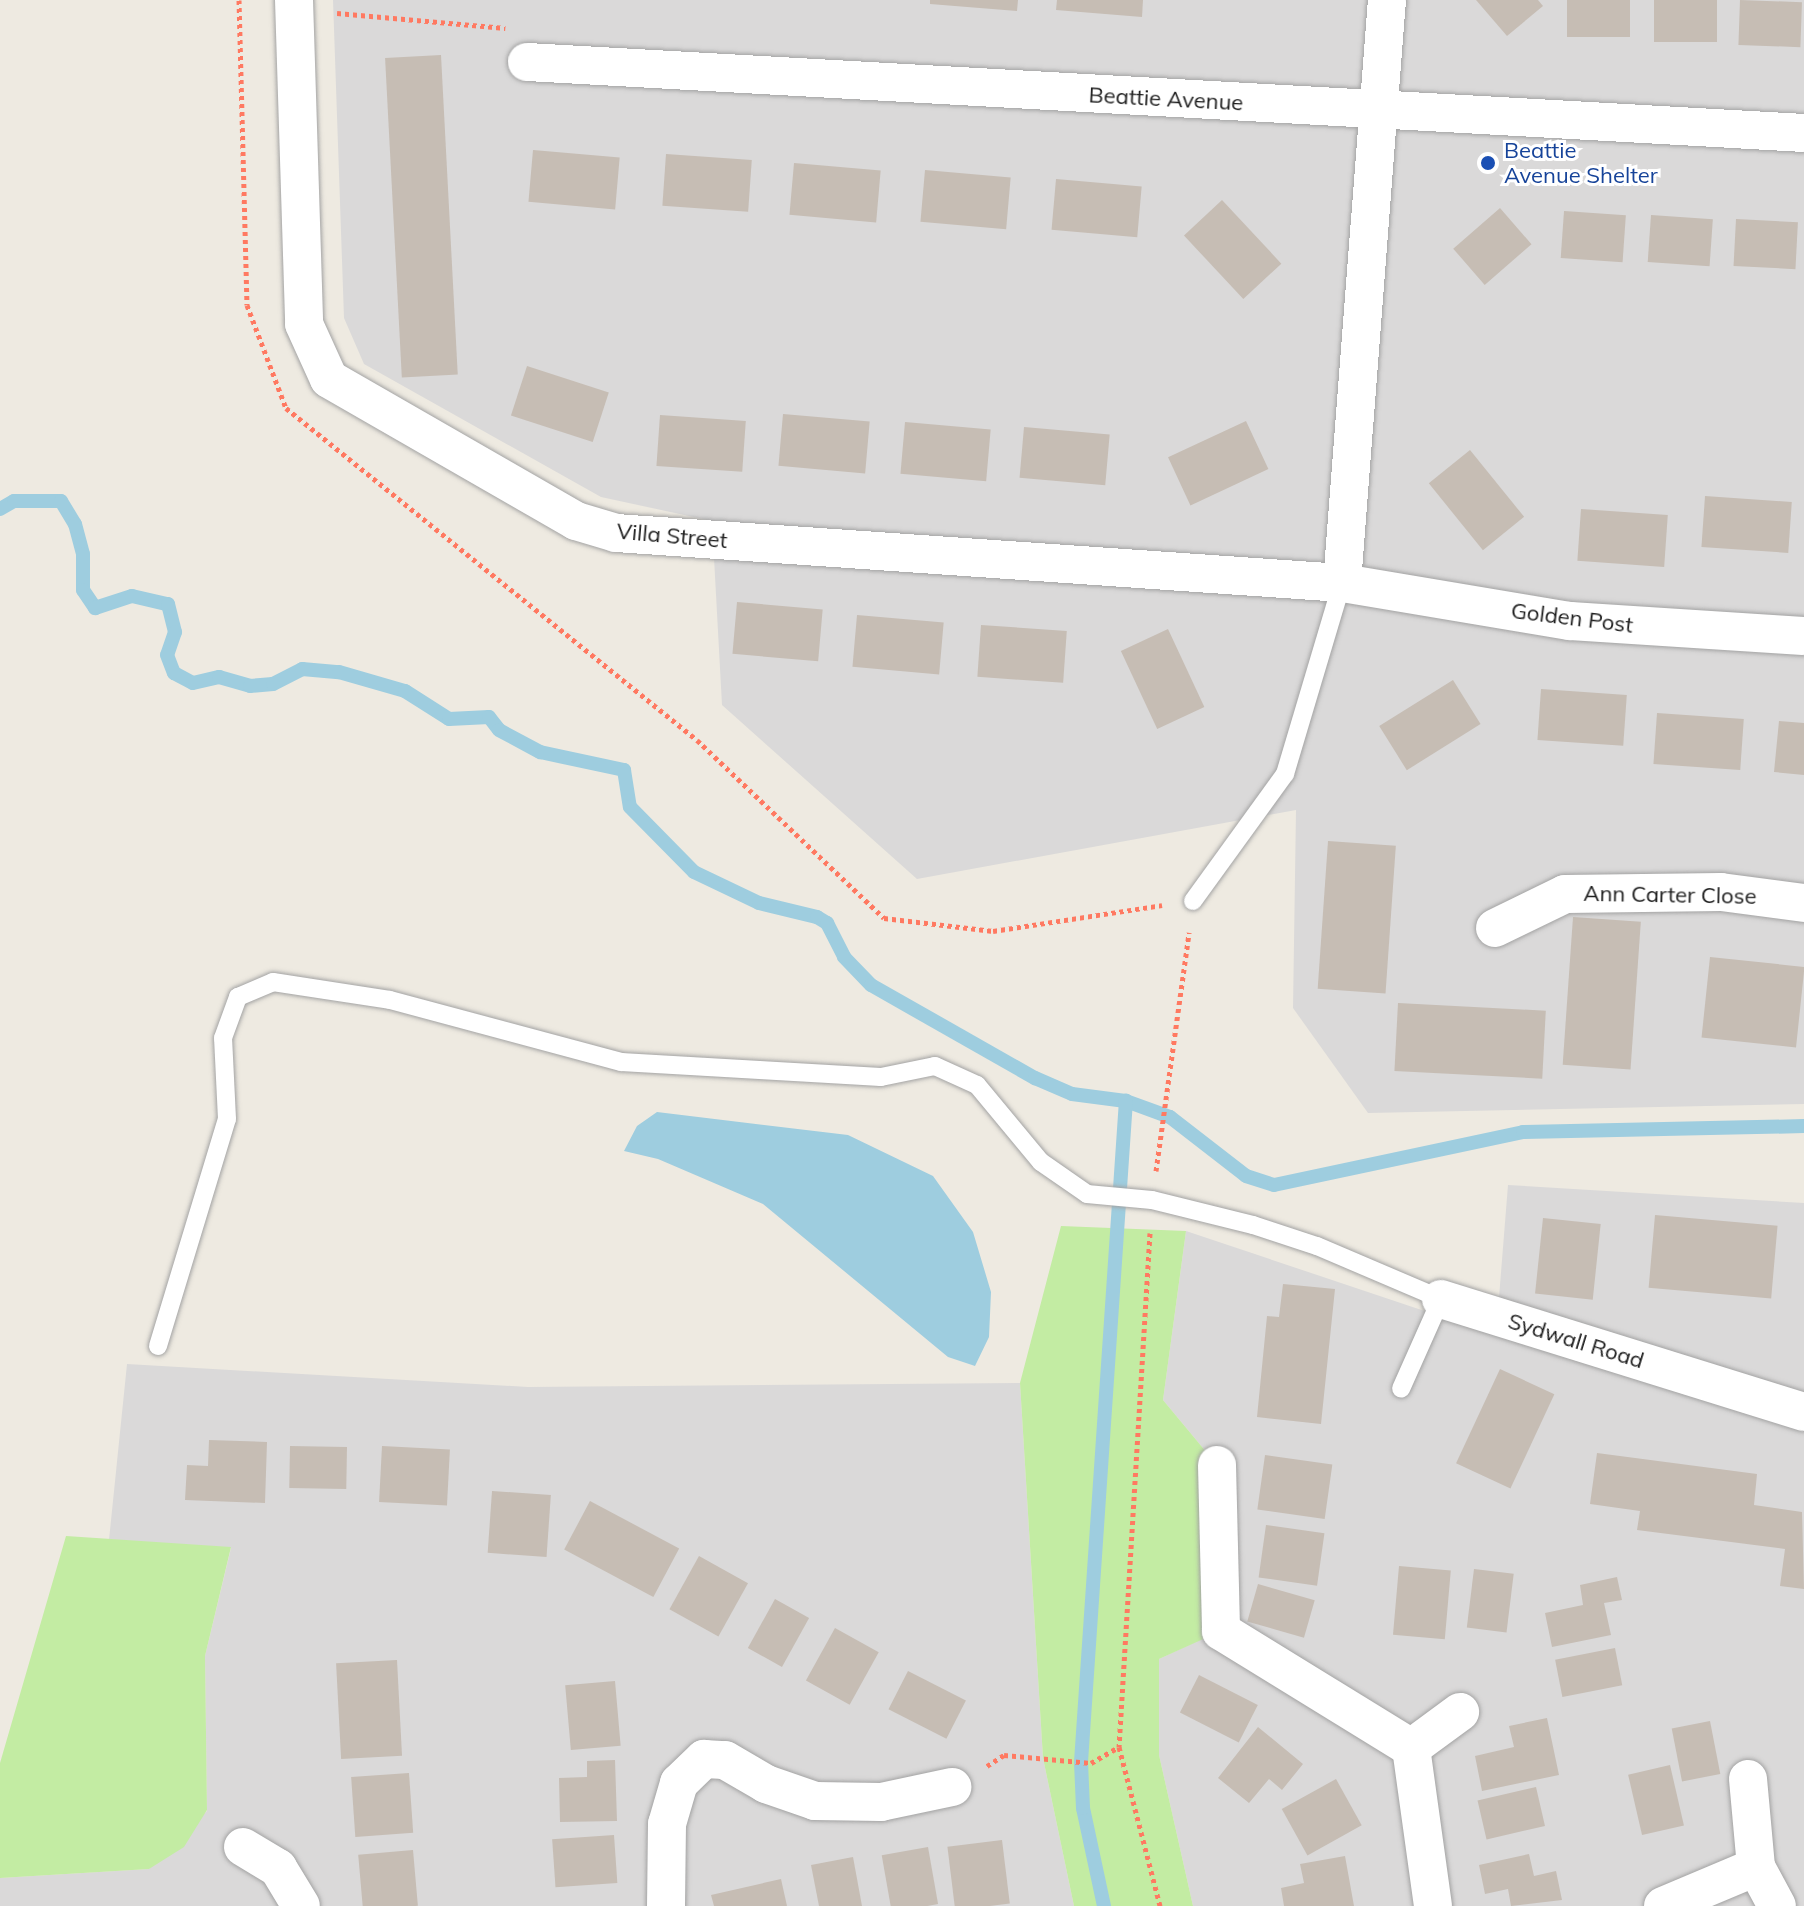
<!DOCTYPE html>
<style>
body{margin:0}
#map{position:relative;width:1804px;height:1906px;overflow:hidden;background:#eeeae1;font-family:Mulish,sans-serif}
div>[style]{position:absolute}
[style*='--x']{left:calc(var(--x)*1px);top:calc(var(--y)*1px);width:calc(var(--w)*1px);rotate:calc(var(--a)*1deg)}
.residential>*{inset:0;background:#dad9d9}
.grass>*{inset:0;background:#c3eca3}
.water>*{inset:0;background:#9ecddf}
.stream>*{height:14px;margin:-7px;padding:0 7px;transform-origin:7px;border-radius:7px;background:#9ecddf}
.building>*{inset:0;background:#c6bdb4;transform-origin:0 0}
.path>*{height:5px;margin-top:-2.5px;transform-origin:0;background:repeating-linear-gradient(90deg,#ff7961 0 4px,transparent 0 8px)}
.roads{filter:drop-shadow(0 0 2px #a3a3a3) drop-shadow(0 0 2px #a3a3a3)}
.service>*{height:18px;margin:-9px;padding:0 9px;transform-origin:9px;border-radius:9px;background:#fff}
.minor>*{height:38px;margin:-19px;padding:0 19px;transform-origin:19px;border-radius:19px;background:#fff}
.dots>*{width:22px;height:22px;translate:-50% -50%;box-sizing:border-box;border:4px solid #fff;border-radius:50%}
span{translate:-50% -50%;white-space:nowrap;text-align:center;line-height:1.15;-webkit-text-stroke:6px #fff;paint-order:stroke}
.street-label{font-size:22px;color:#1c1c1c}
.transit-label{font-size:22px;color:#164399}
.left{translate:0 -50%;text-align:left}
</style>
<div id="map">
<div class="residential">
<div style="clip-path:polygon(333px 0,1804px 0,1804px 1104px,1368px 1113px,1293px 1008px,1296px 810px,917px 879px,722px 705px,712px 521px,601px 497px,364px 364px,344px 318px)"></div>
<div style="clip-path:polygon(1508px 1185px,1804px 1203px,1804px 1906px,1193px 1906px,1159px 1755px,1159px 1659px,1221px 1630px,1217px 1465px,1163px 1400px,1186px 1231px,1496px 1335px)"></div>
<div style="clip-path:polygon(127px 1364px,528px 1387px,1020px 1383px,1043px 1758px,1074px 1906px,0 1906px,0 1878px,149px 1869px,207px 1811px,205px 1656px,231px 1548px,109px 1540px)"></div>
</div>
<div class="grass">
<div style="clip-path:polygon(1061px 1226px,1186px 1231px,1163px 1400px,1217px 1465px,1221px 1631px,1159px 1659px,1159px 1755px,1193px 1906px,1074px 1906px,1043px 1758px,1020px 1383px)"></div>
<div style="clip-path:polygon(66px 1536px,231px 1547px,205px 1656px,207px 1810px,184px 1847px,149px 1869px,0 1878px,0 1763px)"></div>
</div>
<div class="water">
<div style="clip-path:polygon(657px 1112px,848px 1135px,933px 1176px,973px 1232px,991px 1292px,989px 1337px,975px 1366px,948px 1357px,763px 1204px,658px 1159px,624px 1151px,637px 1126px)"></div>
</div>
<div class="stream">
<div style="--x:0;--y:509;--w:16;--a:-30"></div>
<div style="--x:14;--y:501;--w:47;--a:0"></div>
<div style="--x:61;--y:501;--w:27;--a:59"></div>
<div style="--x:75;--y:524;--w:31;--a:75"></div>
<div style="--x:83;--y:554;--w:36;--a:90"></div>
<div style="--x:83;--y:590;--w:22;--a:56"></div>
<div style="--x:95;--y:608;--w:39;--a:-18"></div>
<div style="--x:132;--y:596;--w:37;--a:13"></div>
<div style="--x:168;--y:604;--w:29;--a:76"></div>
<div style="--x:175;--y:632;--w:24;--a:109"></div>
<div style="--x:167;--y:655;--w:19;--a:69"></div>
<div style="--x:174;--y:673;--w:21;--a:28"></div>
<div style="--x:193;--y:683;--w:27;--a:-13"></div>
<div style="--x:219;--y:677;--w:32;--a:16"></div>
<div style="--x:250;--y:686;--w:23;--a:-5"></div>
<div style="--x:273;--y:684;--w:33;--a:-27"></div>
<div style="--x:302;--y:669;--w:37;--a:5"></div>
<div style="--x:339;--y:672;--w:69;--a:16.1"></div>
<div style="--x:405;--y:691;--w:52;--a:32.5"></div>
<div style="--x:449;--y:719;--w:40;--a:-2.9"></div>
<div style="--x:489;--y:717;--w:16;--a:52"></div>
<div style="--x:499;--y:730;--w:47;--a:28.2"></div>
<div style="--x:540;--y:752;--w:86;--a:12.1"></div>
<div style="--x:624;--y:770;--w:37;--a:81"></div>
<div style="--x:630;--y:807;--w:91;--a:45.4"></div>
<div style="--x:694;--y:872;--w:72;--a:25.5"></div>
<div style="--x:759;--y:903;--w:60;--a:13.6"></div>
<div style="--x:817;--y:917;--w:12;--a:31"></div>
<div style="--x:827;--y:923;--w:38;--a:63"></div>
<div style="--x:844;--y:957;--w:39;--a:46"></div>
<div style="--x:871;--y:985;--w:189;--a:29.6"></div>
<div style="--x:1035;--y:1078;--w:40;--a:23.4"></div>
<div style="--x:1072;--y:1094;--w:54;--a:7.4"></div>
<div style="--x:1126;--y:1101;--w:47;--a:20"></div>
<div style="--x:1170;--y:1117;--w:96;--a:37.8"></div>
<div style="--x:1246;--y:1176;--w:29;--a:18"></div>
<div style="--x:1274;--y:1185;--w:255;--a:-12"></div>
<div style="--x:1523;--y:1132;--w:281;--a:-1.2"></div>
<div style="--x:1104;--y:1906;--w:100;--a:-102.1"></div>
<div style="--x:1083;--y:1808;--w:46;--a:-92.5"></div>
<div style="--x:1081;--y:1762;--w:663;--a:-86.11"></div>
</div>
<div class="building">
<div style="clip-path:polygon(930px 0,1018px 0,1017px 11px,930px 4px)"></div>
<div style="clip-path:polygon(1057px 0,1143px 0,1142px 17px,1056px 10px)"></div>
<div style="clip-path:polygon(1476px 0,1538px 0,1543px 6px,1507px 36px)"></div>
<div style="left:1567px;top:0;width:63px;height:37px"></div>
<div style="left:1654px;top:0;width:63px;height:42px"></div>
<div style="left:1740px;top:0;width:62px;height:45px;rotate:2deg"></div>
<div style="left:441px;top:55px;width:320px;height:56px;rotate:87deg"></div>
<div style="left:533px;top:150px;width:87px;height:52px;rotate:5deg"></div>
<div style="left:666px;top:154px;width:86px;height:52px;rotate:4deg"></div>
<div style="left:794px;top:163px;width:87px;height:52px;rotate:5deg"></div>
<div style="left:925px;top:170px;width:86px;height:52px;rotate:5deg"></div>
<div style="left:1056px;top:179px;width:86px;height:51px;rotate:5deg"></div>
<div style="left:1222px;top:200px;width:87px;height:52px;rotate:47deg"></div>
<div style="left:1500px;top:208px;width:48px;height:62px;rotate:49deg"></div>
<div style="left:1564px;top:211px;width:62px;height:47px;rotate:4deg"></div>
<div style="left:1651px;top:215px;width:62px;height:47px;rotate:4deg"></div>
<div style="left:1736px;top:219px;width:62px;height:47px;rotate:3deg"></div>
<div style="left:527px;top:366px;width:86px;height:52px;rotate:18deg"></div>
<div style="left:783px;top:414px;width:87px;height:52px;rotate:5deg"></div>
<div style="left:660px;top:415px;width:86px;height:51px;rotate:4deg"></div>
<div style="left:1246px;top:421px;width:53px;height:86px;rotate:65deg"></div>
<div style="left:905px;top:422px;width:86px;height:52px;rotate:5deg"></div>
<div style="left:1024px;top:427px;width:86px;height:51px;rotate:5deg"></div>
<div style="left:1470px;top:450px;width:86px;height:53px;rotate:51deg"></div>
<div style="left:1705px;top:496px;width:87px;height:51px;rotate:4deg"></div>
<div style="left:1581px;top:509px;width:87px;height:52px;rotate:4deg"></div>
<div style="left:737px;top:602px;width:86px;height:52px;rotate:5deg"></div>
<div style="left:857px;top:615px;width:87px;height:52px;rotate:5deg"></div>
<div style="left:981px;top:625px;width:86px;height:52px;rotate:4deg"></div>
<div style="left:1168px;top:629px;width:86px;height:52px;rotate:65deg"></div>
<div style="left:1453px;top:680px;width:52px;height:87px;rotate:58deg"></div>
<div style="left:1541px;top:689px;width:86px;height:51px;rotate:4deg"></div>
<div style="left:1657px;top:713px;width:87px;height:51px;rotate:4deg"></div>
<div style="clip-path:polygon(1779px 721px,1804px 723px,1804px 775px,1774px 772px)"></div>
<div style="left:1328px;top:841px;width:68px;height:148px;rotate:4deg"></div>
<div style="left:1573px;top:917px;width:68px;height:148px;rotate:4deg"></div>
<div style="left:1710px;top:957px;width:95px;height:81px;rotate:6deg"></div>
<div style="left:1398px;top:1003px;width:148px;height:68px;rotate:3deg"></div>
<div style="left:1655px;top:1215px;width:123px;height:73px;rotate:5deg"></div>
<div style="left:1543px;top:1218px;width:58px;height:76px;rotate:6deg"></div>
<div style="clip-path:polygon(1283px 1284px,1335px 1289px,1321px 1424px,1257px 1417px,1267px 1316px,1279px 1317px)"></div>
<div style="left:1500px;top:1369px;width:60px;height:104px;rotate:25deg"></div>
<div style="clip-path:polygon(209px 1440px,267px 1442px,265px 1503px,185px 1500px,187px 1465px,208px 1466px)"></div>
<div style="left:290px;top:1446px;width:57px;height:42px;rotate:1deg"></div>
<div style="left:382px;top:1446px;width:68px;height:56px;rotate:3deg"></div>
<div style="clip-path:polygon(1597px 1453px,1757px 1474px,1754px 1505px,1802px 1512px,1804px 1589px,1780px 1586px,1785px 1549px,1637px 1530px,1640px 1511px,1590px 1504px)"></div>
<div style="left:1265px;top:1455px;width:68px;height:55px;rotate:8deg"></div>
<div style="left:492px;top:1491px;width:59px;height:62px;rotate:4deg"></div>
<div style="left:590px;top:1501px;width:101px;height:55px;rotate:28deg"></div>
<div style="left:1266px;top:1525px;width:59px;height:53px;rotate:8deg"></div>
<div style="left:699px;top:1556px;width:56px;height:61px;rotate:29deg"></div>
<div style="left:1399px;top:1566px;width:52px;height:69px;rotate:5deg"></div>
<div style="left:1474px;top:1569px;width:40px;height:59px;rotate:7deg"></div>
<div style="clip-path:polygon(1617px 1577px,1622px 1600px,1604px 1603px,1611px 1635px,1552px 1647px,1545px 1613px,1583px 1605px,1580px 1585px)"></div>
<div style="left:1258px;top:1584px;width:59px;height:39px;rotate:16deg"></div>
<div style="left:775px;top:1599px;width:39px;height:56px;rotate:29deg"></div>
<div style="left:835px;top:1628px;width:50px;height:60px;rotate:29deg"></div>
<div style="left:1615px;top:1648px;width:38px;height:61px;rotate:79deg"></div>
<div style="left:397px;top:1660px;width:96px;height:61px;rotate:87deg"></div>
<div style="left:908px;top:1671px;width:65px;height:43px;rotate:27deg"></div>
<div style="left:1199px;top:1675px;width:66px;height:42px;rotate:27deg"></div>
<div style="left:615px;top:1681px;width:65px;height:50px;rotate:85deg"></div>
<div style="clip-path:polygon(1547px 1718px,1559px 1775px,1482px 1791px,1475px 1756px,1514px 1747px,1509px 1726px)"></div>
<div style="left:1710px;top:1721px;width:54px;height:39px;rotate:79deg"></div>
<div style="clip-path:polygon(1258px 1727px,1303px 1764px,1282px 1790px,1269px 1779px,1249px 1803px,1218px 1778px)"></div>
<div style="clip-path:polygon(615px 1760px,617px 1821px,560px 1822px,559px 1778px,587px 1777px,587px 1761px)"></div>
<div style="left:1670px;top:1765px;width:62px;height:43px;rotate:77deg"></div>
<div style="left:409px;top:1773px;width:60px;height:58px;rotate:86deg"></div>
<div style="left:1336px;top:1779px;width:53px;height:62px;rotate:61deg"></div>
<div style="left:1536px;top:1787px;width:40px;height:60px;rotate:77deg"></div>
<div style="left:614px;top:1835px;width:48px;height:62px;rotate:86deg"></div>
<div style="left:1002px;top:1840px;width:64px;height:55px;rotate:83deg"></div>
<div style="left:928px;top:1847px;width:58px;height:47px;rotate:80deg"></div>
<div style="left:413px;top:1850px;width:56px;height:55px;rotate:85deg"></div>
<div style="clip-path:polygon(1529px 1854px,1534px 1876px,1556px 1871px,1562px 1900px,1511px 1906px,1508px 1889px,1485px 1894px,1479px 1865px)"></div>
<div style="clip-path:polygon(1345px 1856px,1354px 1906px,1284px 1906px,1281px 1888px,1304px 1883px,1300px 1864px)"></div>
<div style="clip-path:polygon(853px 1857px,862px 1906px,819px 1906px,811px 1865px)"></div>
<div style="clip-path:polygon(781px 1879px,787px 1906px,714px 1906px,711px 1895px)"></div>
</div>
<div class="path">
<div style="--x:239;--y:0;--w:305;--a:88.5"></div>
<div style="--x:247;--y:305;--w:110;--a:69.3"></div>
<div style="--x:286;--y:408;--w:528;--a:38.93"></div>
<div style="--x:697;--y:740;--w:258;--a:43.6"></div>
<div style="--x:884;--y:918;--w:110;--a:6.8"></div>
<div style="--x:993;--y:931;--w:171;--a:-8.7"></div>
<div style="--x:337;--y:13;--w:169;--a:5.1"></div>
<div style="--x:1156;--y:1171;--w:241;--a:-82.1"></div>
<div style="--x:1150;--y:1233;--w:515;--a:93.45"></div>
<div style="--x:1119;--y:1747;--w:164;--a:75.5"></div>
<div style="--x:987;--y:1766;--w:20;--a:-33"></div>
<div style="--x:1004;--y:1755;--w:87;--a:5.3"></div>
<div style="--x:1091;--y:1763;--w:32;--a:-30"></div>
</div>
<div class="roads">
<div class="service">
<div style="--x:1193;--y:901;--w:157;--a:-54.1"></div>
<div style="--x:1285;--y:774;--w:199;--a:-73.4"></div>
<div style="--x:158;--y:1346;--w:237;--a:-73.1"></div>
<div style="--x:227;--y:1119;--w:81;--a:-92.8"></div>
<div style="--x:223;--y:1038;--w:44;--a:-69.9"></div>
<div style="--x:238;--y:997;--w:38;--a:-23"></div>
<div style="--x:273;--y:982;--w:118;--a:8.7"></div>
<div style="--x:390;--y:1000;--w:239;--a:15"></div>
<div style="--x:621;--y:1062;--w:260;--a:3.3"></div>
<div style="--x:881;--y:1077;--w:55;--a:-11.5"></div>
<div style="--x:935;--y:1066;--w:46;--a:24.3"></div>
<div style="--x:977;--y:1085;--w:100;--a:50.3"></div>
<div style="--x:1041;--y:1162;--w:56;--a:34.8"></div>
<div style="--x:1087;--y:1194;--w:65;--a:5.3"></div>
<div style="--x:1152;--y:1200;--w:104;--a:13.9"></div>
<div style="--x:1253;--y:1225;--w:67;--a:18.2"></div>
<div style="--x:1317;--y:1246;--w:135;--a:23.1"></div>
<div style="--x:1441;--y:1299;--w:98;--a:114"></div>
</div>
<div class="minor">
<div style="--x:294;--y:0;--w:324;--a:88.2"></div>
<div style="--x:304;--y:324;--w:60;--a:65.6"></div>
<div style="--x:329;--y:379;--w:285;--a:29.9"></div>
<div style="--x:576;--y:521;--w:42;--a:16.7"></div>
<div style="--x:616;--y:533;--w:728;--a:3.94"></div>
<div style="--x:1342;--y:583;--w:231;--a:9.5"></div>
<div style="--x:1570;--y:621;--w:234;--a:3.7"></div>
<div style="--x:527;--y:62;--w:1279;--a:3.18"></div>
<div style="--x:1342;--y:583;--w:585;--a:-85.59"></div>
<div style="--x:1495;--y:928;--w:78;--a:-25.9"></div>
<div style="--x:1565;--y:894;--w:156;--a:-0.7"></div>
<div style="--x:1721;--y:892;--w:84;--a:7.5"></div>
<div style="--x:1441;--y:1299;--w:380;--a:17.3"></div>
<div style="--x:1217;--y:1465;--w:166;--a:88.6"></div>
<div style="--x:1221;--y:1631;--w:223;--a:31.6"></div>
<div style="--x:1748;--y:1779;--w:88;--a:84.8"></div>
<div style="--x:243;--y:1847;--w:41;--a:31"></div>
<div style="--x:278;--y:1868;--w:44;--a:58.8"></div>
<div style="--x:666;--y:1906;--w:82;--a:-89.3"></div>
<div style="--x:667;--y:1824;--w:43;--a:-73.7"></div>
<div style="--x:679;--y:1783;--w:35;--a:-44"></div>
<div style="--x:704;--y:1759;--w:21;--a:3"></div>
<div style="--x:725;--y:1760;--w:48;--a:30.3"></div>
<div style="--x:766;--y:1784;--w:52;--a:19.1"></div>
<div style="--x:815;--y:1801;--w:66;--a:0.9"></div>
<div style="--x:881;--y:1802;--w:73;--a:-11.9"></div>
<div style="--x:1433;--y:1906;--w:160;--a:-97.9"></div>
<div style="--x:1411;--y:1748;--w:61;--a:-36.3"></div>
<div style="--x:1663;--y:1906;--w:101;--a:-22.8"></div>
<div style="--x:1756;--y:1867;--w:44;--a:61.7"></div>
</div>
</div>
<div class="dots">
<div style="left:1488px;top:163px;background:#1a4fb4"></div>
</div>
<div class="street-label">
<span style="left:1166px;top:99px;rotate:3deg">Beattie Avenue</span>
<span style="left:672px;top:536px;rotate:5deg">Villa Street</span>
<span style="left:1572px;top:618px;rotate:7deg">Golden Post</span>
<span style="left:1670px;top:895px;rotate:1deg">Ann Carter Close</span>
<span style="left:1576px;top:1341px;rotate:17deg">Sydwall Road</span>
</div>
<div class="transit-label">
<span class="left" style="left:1504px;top:163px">Beattie<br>Avenue Shelter</span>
</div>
</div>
